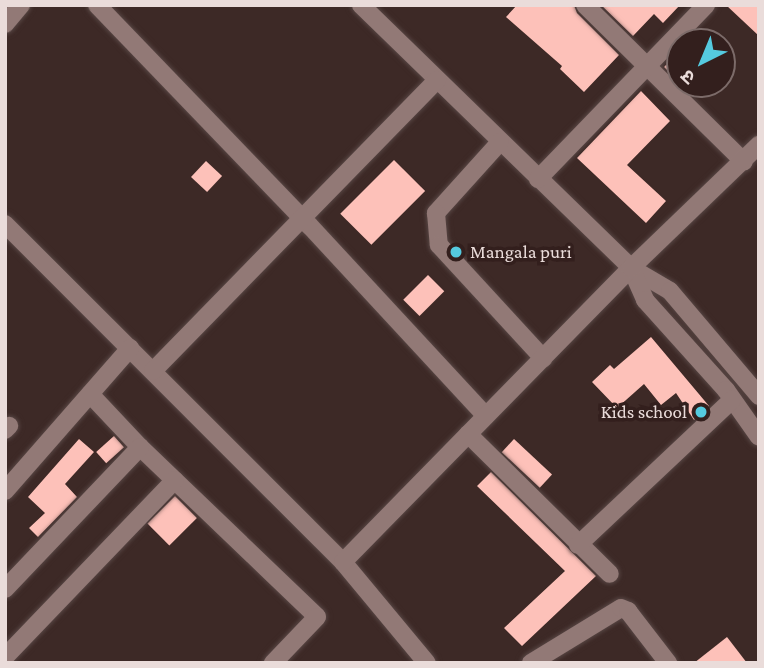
<!DOCTYPE html>
<meta charset="utf-8">
<style>
body{margin:0}
#map{position:relative;width:764px;height:668px;overflow:hidden;background:#3d2926;font-family:"Crimson Pro","Noto Sans Devanagari",serif}
div>[style]{position:absolute}
[style*='--x']{left:calc(var(--x)*1px);top:calc(var(--y)*1px);width:calc(var(--w)*1px);rotate:calc(var(--a)*1deg)}
.building>*{inset:0;background:#fdc1b9;transform-origin:0 0}
.roads{filter:drop-shadow(0 0 2px #574644) drop-shadow(0 0 2px #574644)}
.minor>*{height:18px;margin:-9px;padding:0 9px;transform-origin:9px;border-radius:9px;background:#927976}
.dots>*{width:19px;height:19px;translate:-50% -50%;box-sizing:border-box;border:4px solid #331f1d;border-radius:50%}
span{translate:-50% -50%;white-space:nowrap;text-align:center;line-height:1.15;-webkit-text-stroke:7px #331f1d;paint-order:stroke}
.poi-label{font-size:19px;color:#eadcda}
.left{translate:0 -50%;text-align:left}
.right{translate:-100% -50%;text-align:right}
.frame{position:absolute;inset:0;border:7px solid #eadcda;pointer-events:none}
.north{position:absolute;left:666px;top:28px;width:70px;height:70px;box-sizing:border-box;background:#331f1d;border:2px solid #7c6b69;border-radius:50%;rotate:223deg;font-size:19px;font-weight:700;line-height:28px;text-align:center;color:#eadcda}
.north::after{content:'';display:block;margin:auto;width:24px;height:32px;background:#55cadf;clip-path:polygon(50% 0,100% 100%,50% 72%,0 100%)}
</style>
<div id="map">
<div class="building">
<div style="clip-path:polygon(517px 5px,574px 5px,577px 13px,619px 55px,584px 92px,560px 69px,562px 66px,506px 17px)"></div>
<div style="clip-path:polygon(601px 5px,680px 5px,663px 23px,654px 14px,633px 36px)"></div>
<div style="clip-path:polygon(726px 5px,759px 5px,759px 36px)"></div>
<div style="clip-path:polygon(680px 51px,680px 83px,664px 67px)"></div>
<div style="clip-path:polygon(681px 84px,707px 84px,694px 97px)"></div>
<div style="clip-path:polygon(641px 91px,670px 121px,627px 165px,666px 201px,646px 223px,577px 158px)"></div>
<div style="left:394px;top:160px;width:44px;height:76px;rotate:45deg"></div>
<div style="left:206px;top:161px;width:22px;height:22px;rotate:43deg"></div>
<div style="left:428px;top:275px;width:23px;height:35px;rotate:45deg"></div>
<div style="clip-path:polygon(651px 337px,709px 406px,694px 420px,676px 393px,661px 405px,644px 384px,617px 408px,592px 382px,610px 365px,614px 369px)"></div>
<div style="left:114px;top:436px;width:15px;height:24px;rotate:48deg"></div>
<div style="clip-path:polygon(79px 439px,94px 452px,65px 484px,77px 497px,38px 537px,29px 528px,45px 513px,28px 497px)"></div>
<div style="left:514px;top:439px;width:52px;height:18px;rotate:43deg"></div>
<div style="clip-path:polygon(491px 472px,596px 576px,522px 646px,504px 628px,565px 571px,477px 486px)"></div>
<div style="left:175px;top:496px;width:31px;height:39px;rotate:45deg"></div>
<div style="clip-path:polygon(727px 637px,747px 663px,694px 663px)"></div>
</div>
<div class="roads">
<div class="minor">
<div style="--x:97;--y:5;--w:306;--a:46.1"></div>
<div style="--x:309;--y:225;--w:260;--a:47.2"></div>
<div style="--x:361;--y:5;--w:377;--a:44.2"></div>
<div style="--x:631;--y:268;--w:45;--a:30.5"></div>
<div style="--x:670;--y:291;--w:138;--a:49.7"></div>
<div style="--x:585;--y:5;--w:223;--a:44.6"></div>
<div style="--x:5;--y:24;--w:25;--a:-50"></div>
<div style="--x:500;--y:142;--w:96;--a:132"></div>
<div style="--x:436;--y:213;--w:32;--a:85"></div>
<div style="--x:439;--y:245;--w:154;--a:47.4"></div>
<div style="--x:538;--y:179;--w:242;--a:-46"></div>
<div style="--x:5;--y:224;--w:478;--a:45"></div>
<div style="--x:343;--y:562;--w:131;--a:50.3"></div>
<div style="--x:631;--y:268;--w:35;--a:66"></div>
<div style="--x:645;--y:300;--w:121;--a:48"></div>
<div style="--x:726;--y:390;--w:57;--a:54.9"></div>
<div style="--x:153;--y:371;--w:407;--a:-45.7"></div>
<div style="--x:90;--y:394;--w:73;--a:46.7"></div>
<div style="--x:140;--y:447;--w:245;--a:43.8"></div>
<div style="--x:317;--y:617;--w:64;--a:133.7"></div>
<div style="--x:5;--y:430;--w:6;--a:-45"></div>
<div style="--x:468;--y:434;--w:199;--a:44.6"></div>
<div style="--x:5;--y:491;--w:190;--a:-48.8"></div>
<div style="--x:578;--y:545;--w:212;--a:-43.3"></div>
<div style="--x:343;--y:562;--w:412;--a:-45.6"></div>
<div style="--x:631;--y:268;--w:178;--a:-43.9"></div>
<div style="--x:5;--y:589;--w:196;--a:-46.4"></div>
<div style="--x:5;--y:657;--w:245;--a:-46.2"></div>
<div style="--x:531;--y:663;--w:105;--a:-31.4"></div>
<div style="--x:621;--y:608;--w:8;--a:23"></div>
<div style="--x:628;--y:611;--w:66;--a:52.4"></div>
</div>
</div>
<div class="dots">
<div style="left:456px;top:252px;background:#55cadf"></div>
<div style="left:701px;top:412px;background:#55cadf"></div>
</div>
<div class="poi-label">
<span class="left" style="left:470px;top:252px">Mangala puri</span>
<span class="right" style="left:687px;top:412px">Kids school</span>
</div>
<div class="frame"></div>
<div class="north">उ</div>
</div>
